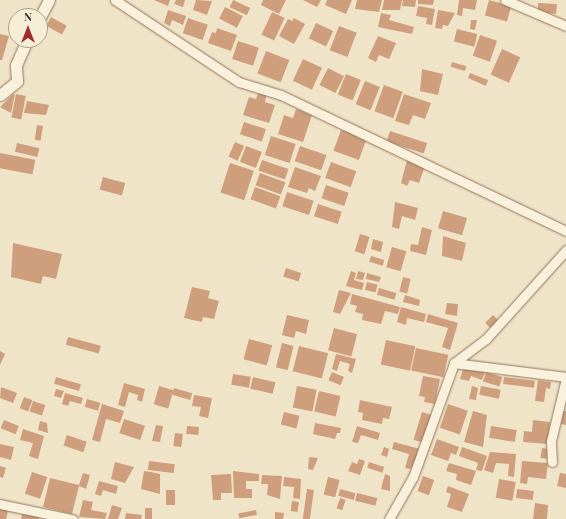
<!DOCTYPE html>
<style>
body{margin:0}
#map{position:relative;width:566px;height:519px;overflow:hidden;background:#f0e4c8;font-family:"Playfair Display",serif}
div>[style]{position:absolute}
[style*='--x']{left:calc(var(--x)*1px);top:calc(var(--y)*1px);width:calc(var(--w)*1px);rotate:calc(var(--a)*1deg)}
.building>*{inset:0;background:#cf9f7d;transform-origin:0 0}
.roads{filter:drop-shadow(0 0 1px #8d765c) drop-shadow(0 0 1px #8d765c)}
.minor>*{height:9px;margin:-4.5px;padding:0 4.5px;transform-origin:4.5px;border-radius:4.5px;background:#faf1dc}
.tertiary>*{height:11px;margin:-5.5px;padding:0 5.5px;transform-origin:5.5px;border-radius:5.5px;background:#faf1dc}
span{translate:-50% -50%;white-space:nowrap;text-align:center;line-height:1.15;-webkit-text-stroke:4px #f7eed8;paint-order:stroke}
.north{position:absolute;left:8px;top:8px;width:40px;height:40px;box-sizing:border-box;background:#f7eed8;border:1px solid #ada18e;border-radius:50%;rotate:0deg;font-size:11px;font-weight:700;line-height:16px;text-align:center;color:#3d2e20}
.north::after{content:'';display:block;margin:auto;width:14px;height:18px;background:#9e2a2b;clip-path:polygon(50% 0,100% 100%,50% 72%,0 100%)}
</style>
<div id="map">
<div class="building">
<div style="clip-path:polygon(154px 0,170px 0,168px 6px)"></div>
<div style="clip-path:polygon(176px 0,185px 0,183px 7px,174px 4px)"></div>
<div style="clip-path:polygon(196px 0,212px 1px,207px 15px,193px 10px)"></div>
<div style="left:233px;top:0;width:19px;height:8px;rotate:25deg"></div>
<div style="clip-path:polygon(263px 0,286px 0,279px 14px,261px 5px)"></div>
<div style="clip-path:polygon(303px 0,321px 0,317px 7px)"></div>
<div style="clip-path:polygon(327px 0,352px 0,346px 14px,325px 5px)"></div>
<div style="clip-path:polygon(357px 0,382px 0,379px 12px,355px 9px)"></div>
<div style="clip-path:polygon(384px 0,402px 0,400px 10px,382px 10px)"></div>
<div style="clip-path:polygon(403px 0,416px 0,415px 7px,402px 6px)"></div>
<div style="clip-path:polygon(418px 0,434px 0,433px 5px,418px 4px)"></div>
<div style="clip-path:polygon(459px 0,477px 0,475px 10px,463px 8px,462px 16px,457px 15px)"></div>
<div style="left:489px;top:0;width:23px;height:16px;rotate:15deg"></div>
<div style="clip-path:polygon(538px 3px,557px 4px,556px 14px,538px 12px)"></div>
<div style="clip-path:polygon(418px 6px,435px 9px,432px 25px,426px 24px,427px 18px,416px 16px)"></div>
<div style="left:225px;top:7px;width:20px;height:13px;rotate:27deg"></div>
<div style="clip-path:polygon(168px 10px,186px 16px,183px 25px,172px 20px,170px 26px,164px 23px)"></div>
<div style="clip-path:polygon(438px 10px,455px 13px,448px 26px,443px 25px,442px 29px,435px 28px)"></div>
<div style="left:272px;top:12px;width:14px;height:25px;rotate:25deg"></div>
<div style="clip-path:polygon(381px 13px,391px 15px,389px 20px,414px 27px,412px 34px,378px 27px)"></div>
<div style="left:51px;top:17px;width:18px;height:10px;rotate:29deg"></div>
<div style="left:188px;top:18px;width:21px;height:16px;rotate:19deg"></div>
<div style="clip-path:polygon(294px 18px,305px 24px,294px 44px,279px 36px,288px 19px,292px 21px)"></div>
<div style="clip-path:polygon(471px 20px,477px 20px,475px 30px,470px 29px)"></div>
<div style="left:316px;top:23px;width:19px;height:17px;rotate:25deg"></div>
<div style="left:339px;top:26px;width:19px;height:26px;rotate:21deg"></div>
<div style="clip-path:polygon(217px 28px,237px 35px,231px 51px,208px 43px,212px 32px,216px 33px)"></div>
<div style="left:457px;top:29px;width:21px;height:13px;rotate:14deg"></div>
<div style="clip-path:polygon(0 34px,9px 36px,2px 60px,0 60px)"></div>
<div style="left:480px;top:35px;width:18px;height:22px;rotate:19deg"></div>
<div style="clip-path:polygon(378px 36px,396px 43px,389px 59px,379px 55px,376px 62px,368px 58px)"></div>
<div style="left:238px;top:41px;width:22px;height:19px;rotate:18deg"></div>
<div style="left:502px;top:49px;width:20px;height:28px;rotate:24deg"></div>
<div style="left:266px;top:51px;width:25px;height:24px;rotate:21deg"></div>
<div style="left:303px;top:59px;width:21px;height:24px;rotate:25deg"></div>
<div style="left:452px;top:62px;width:15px;height:5px;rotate:16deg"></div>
<div style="left:328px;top:68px;width:18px;height:19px;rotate:27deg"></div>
<div style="clip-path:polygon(422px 69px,443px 74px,438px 95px,420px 91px)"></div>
<div style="clip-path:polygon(470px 73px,488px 80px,486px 86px,468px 78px)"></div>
<div style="left:346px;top:74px;width:16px;height:22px;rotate:22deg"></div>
<div style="left:365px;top:81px;width:16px;height:25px;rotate:22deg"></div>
<div style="left:384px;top:85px;width:20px;height:28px;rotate:20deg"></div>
<div style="clip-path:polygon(259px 91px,267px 93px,265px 102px,275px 105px,269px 123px,243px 115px,249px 97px,256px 99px)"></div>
<div style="clip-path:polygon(15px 94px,11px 113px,0 107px,12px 95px)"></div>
<div style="left:16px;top:94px;width:10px;height:24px;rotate:11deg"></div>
<div style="clip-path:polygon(404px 94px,431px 103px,425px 119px,413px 115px,409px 125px,395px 121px)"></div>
<div style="clip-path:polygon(27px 101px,49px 105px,46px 115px,24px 113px)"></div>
<div style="clip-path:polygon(296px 109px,312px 115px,303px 142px,278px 134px,284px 115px,293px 118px)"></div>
<div style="left:244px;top:122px;width:23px;height:13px;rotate:18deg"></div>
<div style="left:37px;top:125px;width:6px;height:15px;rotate:9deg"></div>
<div style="left:341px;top:130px;width:27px;height:22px;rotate:20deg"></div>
<div style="left:390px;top:131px;width:39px;height:11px;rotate:18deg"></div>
<div style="left:271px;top:136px;width:26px;height:20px;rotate:18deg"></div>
<div style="left:235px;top:142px;width:10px;height:16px;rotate:24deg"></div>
<div style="left:17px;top:143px;width:23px;height:9px;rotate:13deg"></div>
<div style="left:246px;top:146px;width:17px;height:17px;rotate:21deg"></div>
<div style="left:300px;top:146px;width:28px;height:16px;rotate:19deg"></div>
<div style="left:0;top:153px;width:36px;height:15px;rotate:11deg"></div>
<div style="left:262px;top:160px;width:28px;height:11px;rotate:19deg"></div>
<div style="clip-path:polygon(407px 160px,425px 166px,419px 183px,410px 180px,407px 186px,401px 183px)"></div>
<div style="left:331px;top:162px;width:27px;height:17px;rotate:20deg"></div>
<div style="left:230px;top:163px;width:25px;height:31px;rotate:18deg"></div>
<div style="clip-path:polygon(295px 167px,321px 176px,315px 191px,309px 188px,307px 193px,288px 187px)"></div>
<div style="left:260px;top:173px;width:27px;height:13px;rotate:20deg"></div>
<div style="left:103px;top:177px;width:23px;height:13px;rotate:15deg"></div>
<div style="left:326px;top:185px;width:24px;height:14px;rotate:19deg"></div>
<div style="left:255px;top:187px;width:27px;height:13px;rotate:20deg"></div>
<div style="left:287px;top:192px;width:28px;height:15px;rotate:18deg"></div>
<div style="clip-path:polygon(395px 202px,418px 208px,415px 220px,402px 216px,399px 229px,392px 227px)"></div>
<div style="left:318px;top:204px;width:25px;height:13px;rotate:18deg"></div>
<div style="left:443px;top:211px;width:25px;height:18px;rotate:16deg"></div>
<div style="clip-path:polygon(422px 227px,432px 230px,426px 255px,410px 251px,411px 244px,418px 245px)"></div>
<div style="left:360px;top:234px;width:10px;height:18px;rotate:17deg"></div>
<div style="clip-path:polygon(443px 236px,466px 243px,462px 261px,442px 256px)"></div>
<div style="clip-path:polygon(373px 239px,383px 242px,381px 252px,371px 249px)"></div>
<div style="clip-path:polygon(13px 243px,62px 254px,56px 279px,43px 276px,41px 284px,11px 277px)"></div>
<div style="left:392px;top:247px;width:15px;height:21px;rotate:16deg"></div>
<div style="left:371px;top:256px;width:14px;height:6px;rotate:17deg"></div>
<div style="left:286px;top:268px;width:16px;height:9px;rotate:18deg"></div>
<div style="clip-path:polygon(351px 271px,356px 273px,354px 280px,364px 283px,362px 290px,346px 286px)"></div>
<div style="clip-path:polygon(358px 271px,365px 273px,363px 280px,356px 279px)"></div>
<div style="clip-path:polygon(367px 273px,381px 277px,379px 282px,366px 279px)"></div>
<div style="left:403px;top:277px;width:8px;height:15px;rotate:14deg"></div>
<div style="left:367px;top:282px;width:11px;height:8px;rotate:15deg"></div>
<div style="clip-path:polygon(192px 287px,210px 291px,208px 298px,219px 301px,214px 319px,203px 317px,202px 322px,184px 318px)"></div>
<div style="left:379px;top:288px;width:18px;height:7px;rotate:16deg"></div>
<div style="clip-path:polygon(339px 290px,351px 293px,340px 314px,333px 312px)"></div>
<div style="clip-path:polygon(352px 294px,400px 307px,398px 314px,385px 311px,381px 324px,362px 320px,363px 314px,355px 312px,357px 306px,350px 304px)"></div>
<div style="clip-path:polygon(405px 295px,420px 300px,419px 306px,403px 302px)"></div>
<div style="clip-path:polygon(447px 303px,458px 304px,457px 316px,445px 314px)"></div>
<div style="clip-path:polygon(401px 307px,426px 314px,424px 322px,407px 318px,406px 325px,397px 322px)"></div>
<div style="clip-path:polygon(428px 314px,458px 323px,450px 350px,442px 347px,448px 328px,426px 322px)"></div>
<div style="clip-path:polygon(287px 315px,309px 320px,306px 334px,296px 331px,294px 338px,282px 335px)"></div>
<div style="left:493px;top:315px;width:7px;height:11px;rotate:45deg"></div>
<div style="left:334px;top:328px;width:24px;height:23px;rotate:15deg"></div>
<div style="left:68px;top:337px;width:34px;height:8px;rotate:15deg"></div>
<div style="left:249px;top:339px;width:24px;height:21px;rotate:15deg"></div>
<div style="left:386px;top:340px;width:30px;height:25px;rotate:12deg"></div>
<div style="left:282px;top:343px;width:12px;height:25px;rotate:14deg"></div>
<div style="left:299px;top:346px;width:30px;height:26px;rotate:14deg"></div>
<div style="left:416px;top:348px;width:33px;height:23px;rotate:12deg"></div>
<div style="clip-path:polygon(0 351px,5px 354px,0 365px)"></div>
<div style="clip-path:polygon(336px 354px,356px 359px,352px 373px,348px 371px,350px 364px,340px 361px,337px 371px,332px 369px)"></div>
<div style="clip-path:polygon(464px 366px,485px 372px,482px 380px,471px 376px,469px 381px,460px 379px)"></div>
<div style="left:332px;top:372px;width:13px;height:9px;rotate:23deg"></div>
<div style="left:486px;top:372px;width:17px;height:10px;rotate:17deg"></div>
<div style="left:233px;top:374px;width:18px;height:11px;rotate:9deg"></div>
<div style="clip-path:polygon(423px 376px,440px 379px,435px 404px,424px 402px,425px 397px,419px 396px)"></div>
<div style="left:56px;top:377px;width:26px;height:7px;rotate:16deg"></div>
<div style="left:253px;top:377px;width:23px;height:12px;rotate:13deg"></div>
<div style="left:504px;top:377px;width:31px;height:7px;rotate:7deg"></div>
<div style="clip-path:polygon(538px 380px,551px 382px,550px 389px,546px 388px,544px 402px,535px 401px)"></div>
<div style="clip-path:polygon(124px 383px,145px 389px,142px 402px,137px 400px,138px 395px,129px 392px,125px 407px,118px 405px)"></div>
<div style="left:159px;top:386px;width:15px;height:19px;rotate:16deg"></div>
<div style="left:297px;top:386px;width:20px;height:22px;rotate:11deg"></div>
<div style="clip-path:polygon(472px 386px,478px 388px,476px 400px,469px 399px)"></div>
<div style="left:481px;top:386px;width:20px;height:9px;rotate:11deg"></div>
<div style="clip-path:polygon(1px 387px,17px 393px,13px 403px,0 398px)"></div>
<div style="left:174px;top:388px;width:19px;height:7px;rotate:16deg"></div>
<div style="clip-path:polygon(56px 389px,64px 391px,61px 398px,54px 396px)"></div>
<div style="left:319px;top:391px;width:22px;height:21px;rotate:13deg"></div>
<div style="clip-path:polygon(65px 393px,83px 398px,81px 404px,70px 401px,68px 406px,62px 404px)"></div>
<div style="clip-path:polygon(194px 395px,212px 398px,208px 418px,199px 416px,201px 407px,192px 406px)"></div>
<div style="left:24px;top:397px;width:9px;height:12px;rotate:21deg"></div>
<div style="left:87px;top:399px;width:14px;height:8px;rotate:17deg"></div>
<div style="clip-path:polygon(360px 400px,392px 407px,389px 419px,383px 418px,382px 424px,362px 420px,363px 413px,358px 412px)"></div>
<div style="left:33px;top:401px;width:13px;height:11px;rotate:18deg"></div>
<div style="clip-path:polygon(102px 404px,124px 411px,120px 423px,106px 419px,100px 442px,92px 440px)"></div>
<div style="left:448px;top:404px;width:21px;height:25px;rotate:19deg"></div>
<div style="clip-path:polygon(473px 411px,487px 415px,483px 447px,464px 442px)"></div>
<div style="clip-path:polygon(563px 411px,566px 411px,566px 425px,561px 424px)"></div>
<div style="left:284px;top:412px;width:16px;height:13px;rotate:14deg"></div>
<div style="left:422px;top:412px;width:10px;height:29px;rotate:17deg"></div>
<div style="left:124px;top:419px;width:22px;height:15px;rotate:18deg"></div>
<div style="left:4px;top:420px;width:16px;height:9px;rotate:22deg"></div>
<div style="clip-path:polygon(533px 420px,550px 422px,547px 444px,523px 442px,524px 431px,532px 432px)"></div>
<div style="clip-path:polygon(40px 421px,47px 423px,48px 433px,38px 430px)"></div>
<div style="clip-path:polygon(315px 423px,341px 428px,340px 433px,337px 433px,335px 439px,313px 434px)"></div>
<div style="clip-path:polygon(156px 425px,163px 426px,160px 442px,152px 441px)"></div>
<div style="left:187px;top:426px;width:12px;height:8px;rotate:5deg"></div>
<div style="clip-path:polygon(357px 426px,380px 433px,378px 440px,361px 435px,358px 443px,352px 442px)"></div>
<div style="left:491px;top:426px;width:26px;height:12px;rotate:9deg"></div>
<div style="clip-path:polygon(23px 429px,44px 436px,38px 459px,29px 456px,33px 443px,20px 440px)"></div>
<div style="left:175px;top:433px;width:8px;height:13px;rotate:7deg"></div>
<div style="left:67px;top:435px;width:21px;height:11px;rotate:19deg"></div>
<div style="clip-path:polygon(437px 439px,459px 447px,456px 455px,451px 453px,448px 461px,431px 455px)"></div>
<div style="clip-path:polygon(394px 442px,420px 449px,411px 469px,405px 468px,409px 454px,392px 449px)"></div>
<div style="clip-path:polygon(0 444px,14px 447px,11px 460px,0 457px)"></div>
<div style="clip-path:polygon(384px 447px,389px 449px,387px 457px,381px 455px)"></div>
<div style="clip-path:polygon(462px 447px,487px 456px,482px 471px,476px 470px,478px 463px,459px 456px)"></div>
<div style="left:542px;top:448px;width:6px;height:10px;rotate:9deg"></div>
<div style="clip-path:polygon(490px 452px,516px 454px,514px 477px,508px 476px,509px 464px,496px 463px,493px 473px,484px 470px)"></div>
<div style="clip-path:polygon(309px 457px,318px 458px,313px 470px,308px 469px)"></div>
<div style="clip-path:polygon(359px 459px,365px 461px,360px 475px,348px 471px,352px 462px,357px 464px)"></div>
<div style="left:149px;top:461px;width:26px;height:9px;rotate:7deg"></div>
<div style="clip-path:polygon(522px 461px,548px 463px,546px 479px,528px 477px,527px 484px,520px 483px)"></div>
<div style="clip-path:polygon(115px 462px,134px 467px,125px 483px,111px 479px)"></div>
<div style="left:369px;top:462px;width:16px;height:6px;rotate:18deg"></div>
<div style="clip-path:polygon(449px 463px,476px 471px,471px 485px,456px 480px,457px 474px,446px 471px)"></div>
<div style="clip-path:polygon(0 466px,6px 468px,3px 478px,0 477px)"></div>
<div style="clip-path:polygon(144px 471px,151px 472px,149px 480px,151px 472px,160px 474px,160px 494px,141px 489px)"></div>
<div style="clip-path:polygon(233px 471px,259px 474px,259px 481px,246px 481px,246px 489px,252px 489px,252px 498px,234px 498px)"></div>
<div style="left:32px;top:472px;width:16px;height:23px;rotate:18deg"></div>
<div style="clip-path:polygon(83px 473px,90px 475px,86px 489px,79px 486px,72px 514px,43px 507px,50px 478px,79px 485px)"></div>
<div style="clip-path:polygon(560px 473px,566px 474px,566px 488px,557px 486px)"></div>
<div style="clip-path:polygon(231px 474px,232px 493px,221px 493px,221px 500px,213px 500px,211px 475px)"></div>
<div style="clip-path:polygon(385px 474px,390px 476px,390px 491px,381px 489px)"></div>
<div style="clip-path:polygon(262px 475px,282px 476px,280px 499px,267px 495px,268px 484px,261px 484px)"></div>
<div style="left:423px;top:476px;width:12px;height:16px;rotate:20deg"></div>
<div style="clip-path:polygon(284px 477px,301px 479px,300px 499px,293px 498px,294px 487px,283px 486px)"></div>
<div style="left:328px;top:477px;width:12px;height:18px;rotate:14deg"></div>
<div style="left:499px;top:479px;width:17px;height:19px;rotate:10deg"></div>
<div style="clip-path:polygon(99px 481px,118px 486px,116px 494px,103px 490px,101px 496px,95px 494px)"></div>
<div style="clip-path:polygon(448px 486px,469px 494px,462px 512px,447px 507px,451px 494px,446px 492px)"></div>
<div style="left:307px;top:489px;width:7px;height:30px;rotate:8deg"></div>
<div style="left:340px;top:489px;width:16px;height:7px;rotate:15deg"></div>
<div style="left:517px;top:489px;width:17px;height:9px;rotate:7deg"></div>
<div style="left:166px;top:490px;width:9px;height:15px"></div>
<div style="left:357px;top:493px;width:21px;height:8px;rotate:14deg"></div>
<div style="left:340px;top:498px;width:6px;height:11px;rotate:18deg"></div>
<div style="clip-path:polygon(83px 500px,93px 502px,91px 510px,107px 513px,105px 519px,79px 517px)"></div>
<div style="left:292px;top:501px;width:7px;height:10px;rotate:8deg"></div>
<div style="clip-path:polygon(535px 503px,548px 505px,547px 519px,533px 519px)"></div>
<div style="clip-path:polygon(112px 505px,122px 508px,118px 519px,108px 519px)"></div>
<div style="clip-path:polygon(0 508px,8px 511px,6px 519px,0 519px)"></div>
<div style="left:145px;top:508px;width:7px;height:11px"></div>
<div style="left:256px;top:510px;width:5px;height:18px;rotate:79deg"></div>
<div style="clip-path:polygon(23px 512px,40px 516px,39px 519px,21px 519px)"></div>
<div style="clip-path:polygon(275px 512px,284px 513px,283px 519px,275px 519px)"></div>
<div style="clip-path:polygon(126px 513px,142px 515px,141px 519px,125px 519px)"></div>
</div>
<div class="roads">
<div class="minor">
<div style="--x:115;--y:0;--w:149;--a:33.5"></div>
<div style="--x:239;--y:82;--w:44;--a:17.2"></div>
<div style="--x:281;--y:95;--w:316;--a:25.5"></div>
<div style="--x:505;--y:0;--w:66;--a:23.1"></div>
<div style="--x:454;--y:363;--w:113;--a:7.1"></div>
<div style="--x:552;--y:462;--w:21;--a:-93"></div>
<div style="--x:551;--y:441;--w:65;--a:-76.6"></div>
<div style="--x:0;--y:504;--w:74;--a:11.8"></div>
<div style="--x:389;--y:519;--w:48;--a:-60.3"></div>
<div style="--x:413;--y:477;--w:121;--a:-70.2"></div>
<div style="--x:454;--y:363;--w:40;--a:-37"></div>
<div style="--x:486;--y:339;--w:120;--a:-48"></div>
</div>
<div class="tertiary">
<div style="--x:40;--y:17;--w:19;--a:-62"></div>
<div style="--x:0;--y:95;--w:22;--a:-39"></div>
<div style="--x:17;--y:81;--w:16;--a:-94"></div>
<div style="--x:16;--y:65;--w:27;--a:-66"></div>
</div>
</div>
<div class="north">N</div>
</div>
